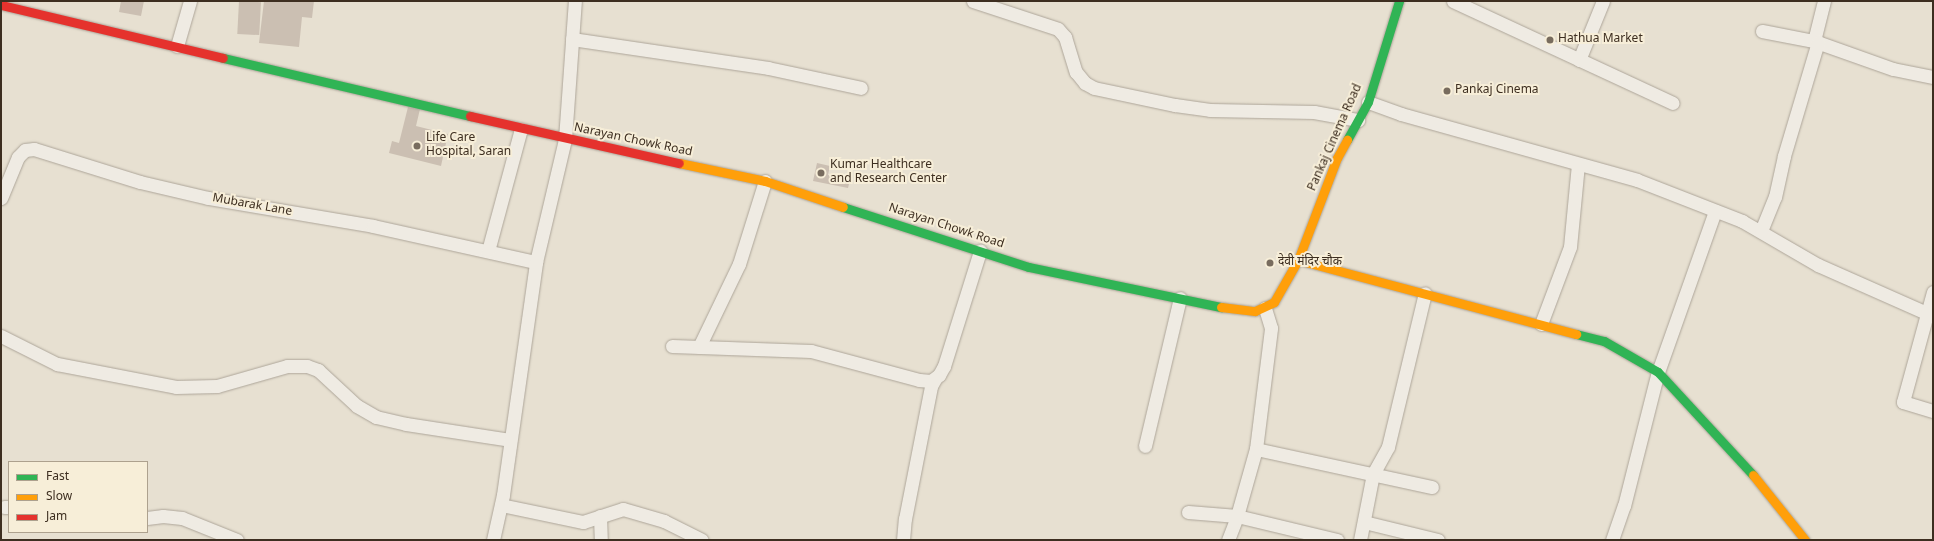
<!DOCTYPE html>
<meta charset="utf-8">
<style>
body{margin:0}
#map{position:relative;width:1934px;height:541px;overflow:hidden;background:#e7e0d1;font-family:Georgia,"Noto Sans Devanagari",serif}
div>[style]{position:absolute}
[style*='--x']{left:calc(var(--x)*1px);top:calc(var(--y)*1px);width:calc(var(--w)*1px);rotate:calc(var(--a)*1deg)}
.building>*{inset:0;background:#cbbfb2;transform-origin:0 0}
.roads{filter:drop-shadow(0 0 1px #ada599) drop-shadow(0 0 1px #ada599)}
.street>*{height:13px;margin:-6.5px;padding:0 6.5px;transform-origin:6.5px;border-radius:6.5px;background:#efebe3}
.fast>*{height:9px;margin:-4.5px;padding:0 4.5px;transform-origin:4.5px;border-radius:4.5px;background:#30b455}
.slow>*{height:9px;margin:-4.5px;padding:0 4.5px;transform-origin:4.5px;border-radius:4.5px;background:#ff9f0a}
.jam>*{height:9px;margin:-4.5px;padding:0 4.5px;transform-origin:4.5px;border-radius:4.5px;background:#e5322d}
.dots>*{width:11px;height:11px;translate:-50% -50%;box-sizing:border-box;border:2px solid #f7eed8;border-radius:50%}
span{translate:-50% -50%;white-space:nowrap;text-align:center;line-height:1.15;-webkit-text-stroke:4px #f7eed8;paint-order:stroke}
.poi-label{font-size:12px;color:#3d2e20}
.left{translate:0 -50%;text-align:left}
.street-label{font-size:12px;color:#3d2e20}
.frame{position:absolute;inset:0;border:2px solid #3d2e20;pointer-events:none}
.legend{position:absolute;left:8px;top:461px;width:140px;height:72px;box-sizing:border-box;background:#f7eed8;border:1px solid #ada18e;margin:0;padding:5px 7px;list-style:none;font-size:12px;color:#3d2e20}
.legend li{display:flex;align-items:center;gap:8px;height:20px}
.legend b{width:20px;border:1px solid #ada18e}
</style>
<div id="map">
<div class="building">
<div style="clip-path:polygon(121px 1px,144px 1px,141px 16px,119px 12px)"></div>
<div style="left:239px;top:1px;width:22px;height:33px;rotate:3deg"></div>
<div style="clip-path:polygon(264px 1px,314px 1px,312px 18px,302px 17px,299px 47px,259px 43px)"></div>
<div style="clip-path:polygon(408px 107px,420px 109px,416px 126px,448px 134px,441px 166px,389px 153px,392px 141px,399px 143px)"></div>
<div style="clip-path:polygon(817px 163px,830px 166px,828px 175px,850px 180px,848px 188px,813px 181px)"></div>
</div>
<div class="roads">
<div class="street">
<div style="--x:973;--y:1;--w:89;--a:18.2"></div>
<div style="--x:1058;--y:29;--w:11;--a:49"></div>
<div style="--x:1065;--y:37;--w:37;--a:73"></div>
<div style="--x:1076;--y:72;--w:14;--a:51"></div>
<div style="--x:1085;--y:83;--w:10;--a:29"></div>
<div style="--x:1094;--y:88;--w:83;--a:11.9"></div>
<div style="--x:1175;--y:105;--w:35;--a:8"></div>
<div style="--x:1210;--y:110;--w:104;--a:1.1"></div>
<div style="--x:1314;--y:112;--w:45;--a:10.3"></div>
<div style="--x:1453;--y:1;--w:242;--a:24.9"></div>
<div style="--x:1762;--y:31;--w:53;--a:10.9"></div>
<div style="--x:1814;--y:41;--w:84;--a:19.5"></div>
<div style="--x:1893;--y:69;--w:41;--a:11.3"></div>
<div style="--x:572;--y:39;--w:198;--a:8.4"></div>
<div style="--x:768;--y:68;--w:95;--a:12.1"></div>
<div style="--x:1814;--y:41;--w:41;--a:-76"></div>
<div style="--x:177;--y:46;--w:47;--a:-73.9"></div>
<div style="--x:1579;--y:60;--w:64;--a:-67.9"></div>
<div style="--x:1368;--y:102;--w:35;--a:20"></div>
<div style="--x:1401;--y:114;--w:245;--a:15.6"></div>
<div style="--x:1637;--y:180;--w:113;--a:21.3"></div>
<div style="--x:1742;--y:221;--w:88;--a:30.1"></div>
<div style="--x:1818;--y:265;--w:126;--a:23.9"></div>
<div style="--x:1;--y:198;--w:44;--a:-67.5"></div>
<div style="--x:18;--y:157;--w:10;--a:-45"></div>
<div style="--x:25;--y:150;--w:9;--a:-6"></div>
<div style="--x:34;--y:149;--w:111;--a:17.3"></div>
<div style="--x:140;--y:182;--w:70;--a:13.2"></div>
<div style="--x:208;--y:198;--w:167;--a:9.6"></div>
<div style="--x:373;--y:226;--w:167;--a:12.5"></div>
<div style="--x:1761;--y:231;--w:37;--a:-68"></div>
<div style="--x:1775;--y:197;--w:42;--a:-77.6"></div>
<div style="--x:1784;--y:156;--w:119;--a:-73.4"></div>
<div style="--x:488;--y:251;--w:126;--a:-74.9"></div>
<div style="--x:1933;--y:292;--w:114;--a:105.3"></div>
<div style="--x:1903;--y:402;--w:31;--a:17"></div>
<div style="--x:1541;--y:324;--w:82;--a:-69.4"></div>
<div style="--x:1570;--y:247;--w:83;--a:-84.5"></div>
<div style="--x:1;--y:336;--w:63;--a:26.6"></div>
<div style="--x:57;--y:364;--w:121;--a:10.9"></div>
<div style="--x:176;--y:387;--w:41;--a:-1.4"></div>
<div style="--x:217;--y:386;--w:73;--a:-15.9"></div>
<div style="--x:287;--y:366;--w:20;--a:0"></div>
<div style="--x:307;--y:366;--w:12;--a:20"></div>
<div style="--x:318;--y:370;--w:53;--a:42.7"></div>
<div style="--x:357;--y:406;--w:22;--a:30"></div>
<div style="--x:376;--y:417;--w:31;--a:13"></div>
<div style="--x:406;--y:424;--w:105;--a:8.7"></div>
<div style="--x:672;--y:346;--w:139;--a:2.1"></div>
<div style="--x:811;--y:351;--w:112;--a:15"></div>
<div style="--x:919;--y:380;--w:12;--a:5"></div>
<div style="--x:931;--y:381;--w:10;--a:-37"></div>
<div style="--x:939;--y:375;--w:10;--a:-61"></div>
<div style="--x:944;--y:366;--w:121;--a:-72.6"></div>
<div style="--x:699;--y:347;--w:92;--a:-64.3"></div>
<div style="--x:739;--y:264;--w:87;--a:-72.6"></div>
<div style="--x:1145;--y:446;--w:152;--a:-76.7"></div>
<div style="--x:1256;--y:449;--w:180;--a:12.2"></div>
<div style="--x:501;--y:505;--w:84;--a:11.7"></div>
<div style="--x:583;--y:522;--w:42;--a:-18"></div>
<div style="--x:623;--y:509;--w:43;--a:16.3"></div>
<div style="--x:664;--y:521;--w:42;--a:26.6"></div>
<div style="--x:4;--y:507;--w:5;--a:0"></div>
<div style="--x:1188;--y:512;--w:49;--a:4.7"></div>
<div style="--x:1237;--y:516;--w:103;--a:13.5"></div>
<div style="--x:600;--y:516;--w:24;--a:88"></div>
<div style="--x:147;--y:518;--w:16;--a:-7"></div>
<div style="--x:163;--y:516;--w:19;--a:6"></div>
<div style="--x:182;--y:518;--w:59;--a:21.8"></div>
<div style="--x:1364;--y:522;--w:76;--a:13.7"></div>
<div style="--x:493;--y:540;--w:46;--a:-77.5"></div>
<div style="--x:503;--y:495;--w:235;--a:-81.9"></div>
<div style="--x:536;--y:262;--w:126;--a:-76.7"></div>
<div style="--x:565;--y:139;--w:138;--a:-85.9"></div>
<div style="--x:903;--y:540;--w:21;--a:-85"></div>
<div style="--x:905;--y:519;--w:136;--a:-78.9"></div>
<div style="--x:931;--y:386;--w:8;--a:-60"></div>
<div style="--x:1228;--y:540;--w:26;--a:-69"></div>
<div style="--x:1237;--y:516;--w:70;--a:-74.2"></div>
<div style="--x:1256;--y:449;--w:122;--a:-82.9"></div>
<div style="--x:1271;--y:328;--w:21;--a:-107"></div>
<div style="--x:1360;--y:540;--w:67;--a:-78.9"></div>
<div style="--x:1373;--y:474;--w:31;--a:-61"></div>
<div style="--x:1388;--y:447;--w:158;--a:-76.5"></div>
<div style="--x:1612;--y:540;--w:36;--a:-71"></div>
<div style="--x:1624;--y:506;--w:138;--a:-75.8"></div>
<div style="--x:1658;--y:372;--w:171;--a:-70.5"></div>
</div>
<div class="fast">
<div style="--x:223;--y:58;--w:254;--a:13.2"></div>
<div style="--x:1347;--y:140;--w:43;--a:-61.1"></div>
<div style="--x:1368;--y:102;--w:106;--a:-72.9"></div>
<div style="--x:843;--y:207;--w:195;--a:17.9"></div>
<div style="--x:1029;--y:267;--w:196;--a:11.8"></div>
<div style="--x:1576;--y:334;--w:29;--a:14"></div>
<div style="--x:1604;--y:341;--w:62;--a:29.9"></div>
<div style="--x:1658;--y:372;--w:140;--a:47.3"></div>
</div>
<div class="slow">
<div style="--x:679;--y:163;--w:88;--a:11.8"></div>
<div style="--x:765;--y:181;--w:82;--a:18.4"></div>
<div style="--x:1298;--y:260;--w:288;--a:14.9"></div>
<div style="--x:1221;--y:307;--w:34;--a:7"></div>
<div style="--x:1255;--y:311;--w:21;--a:-25"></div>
<div style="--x:1274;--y:302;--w:48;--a:-60.3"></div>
<div style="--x:1298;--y:260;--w:109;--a:-69.1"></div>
<div style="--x:1337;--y:158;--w:21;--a:-61"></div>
<div style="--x:1753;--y:475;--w:83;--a:51.3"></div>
</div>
<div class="jam">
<div style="--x:1;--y:5;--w:228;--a:13.4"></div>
<div style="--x:470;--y:116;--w:214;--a:12.7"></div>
</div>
</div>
<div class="dots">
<div style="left:1550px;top:40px;background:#786c5e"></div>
<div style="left:1447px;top:91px;background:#786c5e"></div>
<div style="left:417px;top:146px;background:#786c5e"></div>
<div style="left:821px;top:173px;background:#786c5e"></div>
<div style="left:1270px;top:263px;background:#786c5e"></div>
</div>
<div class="poi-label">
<span class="left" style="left:1558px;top:40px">Hathua Market</span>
<span class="left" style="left:1455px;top:91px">Pankaj Cinema</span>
<span class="left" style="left:426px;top:146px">Life Care<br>Hospital, Saran</span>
<span class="left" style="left:830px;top:173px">Kumar Healthcare<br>and Research Center</span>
<span class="left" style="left:1278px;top:263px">देवी मंदिर चौक</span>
</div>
<div class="street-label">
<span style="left:1336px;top:138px;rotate:-66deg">Pankaj Cinema Road</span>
<span style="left:633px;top:141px;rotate:12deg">Narayan Chowk Road</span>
<span style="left:252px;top:206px;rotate:10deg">Mubarak Lane</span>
<span style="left:946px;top:227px;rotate:18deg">Narayan Chowk Road</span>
</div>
<div class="frame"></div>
<ul class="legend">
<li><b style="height:5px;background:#30b455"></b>Fast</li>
<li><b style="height:5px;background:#ff9f0a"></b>Slow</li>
<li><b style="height:5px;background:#e5322d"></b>Jam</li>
</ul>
</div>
